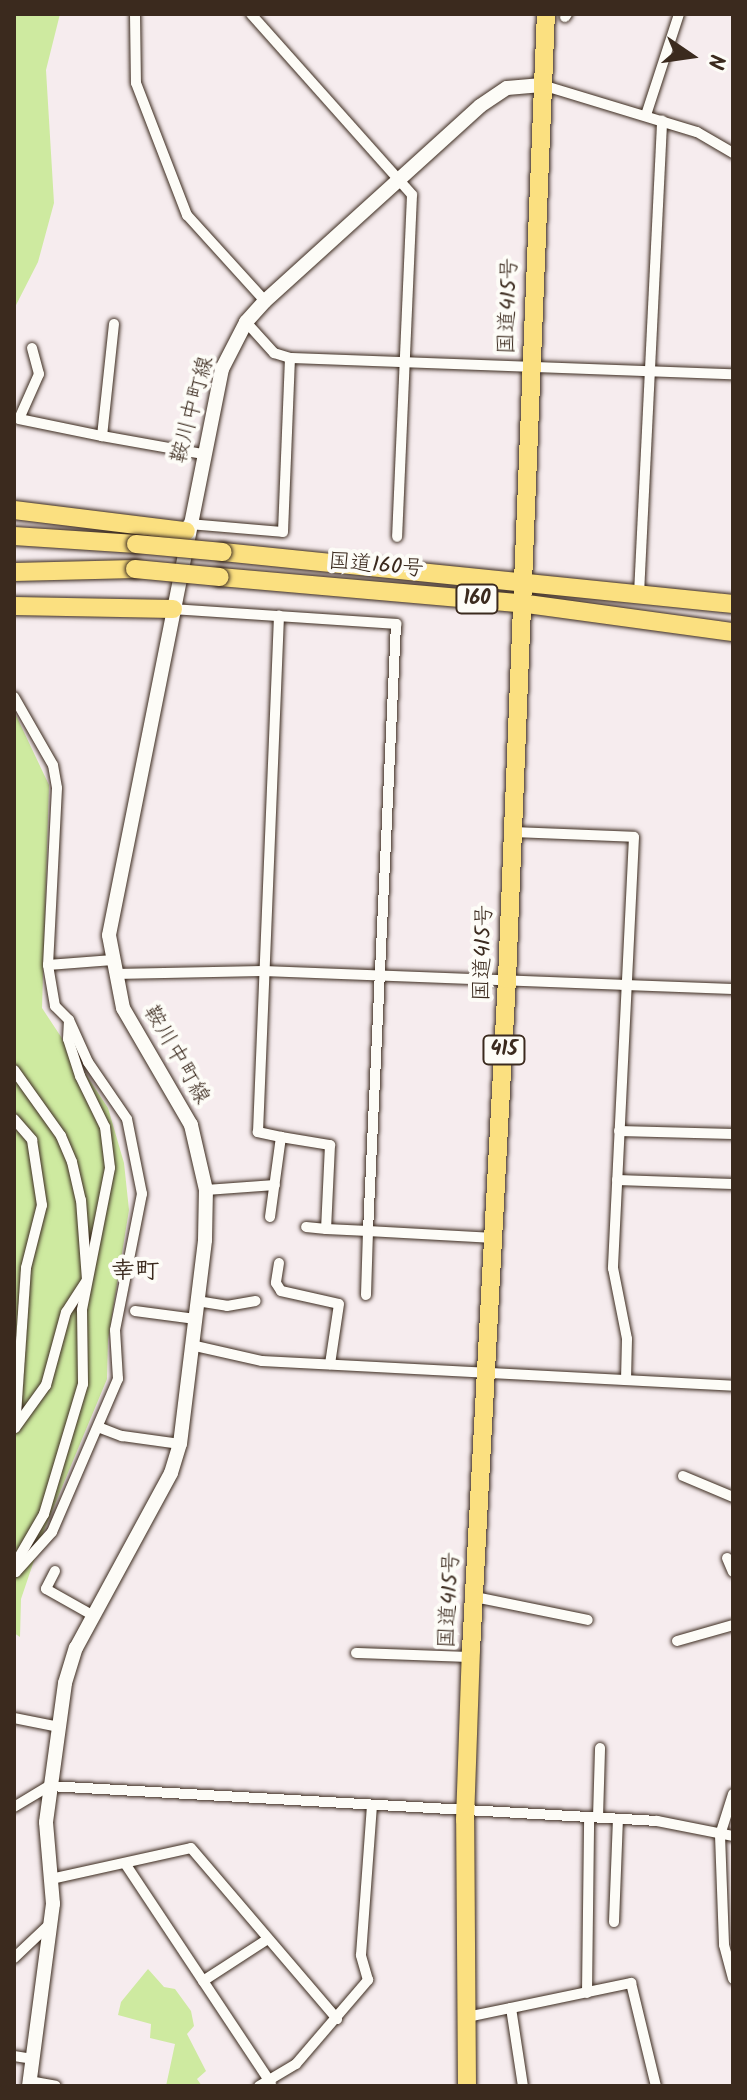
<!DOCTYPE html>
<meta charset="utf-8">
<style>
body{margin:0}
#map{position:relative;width:747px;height:2100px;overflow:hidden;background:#f6ecee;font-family:Kalam,"Klee One",sans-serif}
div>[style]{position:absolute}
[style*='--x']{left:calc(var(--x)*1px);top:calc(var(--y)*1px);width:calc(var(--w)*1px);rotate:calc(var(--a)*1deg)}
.green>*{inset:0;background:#ceeaa0}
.roads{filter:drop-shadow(0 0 2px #3b2a1e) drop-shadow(0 0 2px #3b2a1e)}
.street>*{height:10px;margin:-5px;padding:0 5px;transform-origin:5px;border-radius:5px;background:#fdfcf7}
.secondary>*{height:14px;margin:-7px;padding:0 7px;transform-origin:7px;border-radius:7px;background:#fdfcf7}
.highway>*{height:18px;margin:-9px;padding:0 9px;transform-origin:9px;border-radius:9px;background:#fbe080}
.bridges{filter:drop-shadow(0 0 2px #3b2a1e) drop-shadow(0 0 2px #3b2a1e)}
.highway-bridge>*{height:18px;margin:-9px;padding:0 9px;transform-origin:9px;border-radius:9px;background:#fbe080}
span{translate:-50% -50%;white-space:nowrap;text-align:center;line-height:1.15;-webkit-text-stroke:8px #fdfcf7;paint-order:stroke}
.shield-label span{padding:2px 6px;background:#fdfcf7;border:2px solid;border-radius:6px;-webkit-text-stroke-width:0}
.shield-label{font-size:20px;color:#3b2a1e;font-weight:700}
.street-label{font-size:22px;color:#3b2a1e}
.neighbourhood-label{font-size:24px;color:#3b2a1e;font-weight:700}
.frame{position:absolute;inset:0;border:16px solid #3b2a1e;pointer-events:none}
.north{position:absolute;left:651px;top:16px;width:80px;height:80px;-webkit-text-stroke:6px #fdfcf7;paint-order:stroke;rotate:103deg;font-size:22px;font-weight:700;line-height:32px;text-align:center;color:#3b2a1e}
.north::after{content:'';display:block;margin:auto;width:28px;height:36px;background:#3b2a1e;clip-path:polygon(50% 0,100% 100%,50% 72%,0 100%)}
</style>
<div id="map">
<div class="green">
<div style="clip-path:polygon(14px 14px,60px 14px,46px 70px,54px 203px,38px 262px,14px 309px)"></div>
<div style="clip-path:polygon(14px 711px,49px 785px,42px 1008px,108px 1108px,124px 1163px,129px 1210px,108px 1340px,107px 1379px,45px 1528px,21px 1599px,20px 1637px,14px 1633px)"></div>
<div style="clip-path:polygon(148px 1969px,164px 1987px,175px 1989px,191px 2011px,194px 2026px,187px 2034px,206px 2071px,197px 2079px,202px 2086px,166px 2086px,175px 2044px,150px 2038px,151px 2024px,118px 2015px,121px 2002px)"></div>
</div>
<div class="roads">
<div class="street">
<div style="--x:135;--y:14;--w:69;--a:89.2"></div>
<div style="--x:136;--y:83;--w:142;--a:68.9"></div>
<div style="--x:187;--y:215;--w:116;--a:47.8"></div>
<div style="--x:251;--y:14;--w:242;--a:48.3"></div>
<div style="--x:412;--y:195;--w:342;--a:92.5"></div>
<div style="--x:565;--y:17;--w:4;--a:-56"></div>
<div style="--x:542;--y:85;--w:162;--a:16.9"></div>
<div style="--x:697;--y:132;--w:42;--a:30.3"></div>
<div style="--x:646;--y:115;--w:106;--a:-71.9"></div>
<div style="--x:246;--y:322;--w:42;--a:47.9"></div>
<div style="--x:274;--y:353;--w:17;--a:17"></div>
<div style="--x:290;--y:358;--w:443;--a:2.1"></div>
<div style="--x:114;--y:324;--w:113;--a:96.1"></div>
<div style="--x:102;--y:436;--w:103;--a:10.1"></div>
<div style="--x:32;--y:348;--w:27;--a:75"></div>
<div style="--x:39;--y:374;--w:49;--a:114"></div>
<div style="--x:19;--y:419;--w:85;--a:11.6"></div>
<div style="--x:188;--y:524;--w:95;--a:4.8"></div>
<div style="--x:283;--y:532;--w:174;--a:-87.7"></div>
<div style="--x:639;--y:594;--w:474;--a:-87.2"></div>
<div style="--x:173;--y:609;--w:224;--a:3.8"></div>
<div style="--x:396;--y:624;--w:608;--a:92.64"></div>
<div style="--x:368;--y:1231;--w:126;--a:3.2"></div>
<div style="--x:14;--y:697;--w:78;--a:60.2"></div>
<div style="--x:53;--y:765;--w:23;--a:80"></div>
<div style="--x:57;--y:788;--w:177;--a:92.9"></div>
<div style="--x:512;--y:832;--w:122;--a:2.3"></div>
<div style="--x:634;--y:837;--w:432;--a:92.8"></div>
<div style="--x:613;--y:1268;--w:72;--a:78.8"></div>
<div style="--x:627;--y:1339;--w:41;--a:91.4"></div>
<div style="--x:115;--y:974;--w:148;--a:-1.2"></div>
<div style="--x:263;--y:971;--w:470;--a:2.2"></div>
<div style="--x:69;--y:1020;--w:19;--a:93"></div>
<div style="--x:68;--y:1039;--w:39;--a:72"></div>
<div style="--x:80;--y:1076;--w:57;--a:63.9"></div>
<div style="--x:105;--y:1127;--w:41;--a:83"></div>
<div style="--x:110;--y:1168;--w:145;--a:101.2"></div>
<div style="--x:82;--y:1310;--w:74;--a:89.2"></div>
<div style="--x:83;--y:1384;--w:136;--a:106.7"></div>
<div style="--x:44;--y:1514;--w:58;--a:120.1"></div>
<div style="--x:15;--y:1564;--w:8;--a:83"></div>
<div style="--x:16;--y:1572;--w:54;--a:-48"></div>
<div style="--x:52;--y:1532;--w:167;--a:-66.7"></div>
<div style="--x:118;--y:1379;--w:49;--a:-93.5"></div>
<div style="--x:115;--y:1330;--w:139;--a:-78.8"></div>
<div style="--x:142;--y:1194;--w:76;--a:-101.3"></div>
<div style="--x:127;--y:1119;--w:69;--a:-124.4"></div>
<div style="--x:88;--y:1062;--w:46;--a:-114.3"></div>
<div style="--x:69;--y:1020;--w:20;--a:-135"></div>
<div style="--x:55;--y:1006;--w:42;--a:-99.7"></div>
<div style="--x:48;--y:965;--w:65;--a:-4.4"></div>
<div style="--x:14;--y:1070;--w:81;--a:54.5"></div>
<div style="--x:61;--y:1136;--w:28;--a:67"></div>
<div style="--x:72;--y:1162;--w:39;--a:77"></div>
<div style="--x:81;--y:1200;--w:80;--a:85.7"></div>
<div style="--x:87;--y:1280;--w:38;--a:123"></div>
<div style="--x:66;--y:1312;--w:76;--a:105.3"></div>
<div style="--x:46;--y:1385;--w:53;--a:125.8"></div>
<div style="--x:14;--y:1119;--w:28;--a:49"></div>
<div style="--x:32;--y:1140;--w:66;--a:81.3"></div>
<div style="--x:42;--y:1205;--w:65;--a:104.3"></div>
<div style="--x:26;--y:1268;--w:160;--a:93.9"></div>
<div style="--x:619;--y:1131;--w:114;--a:1.5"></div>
<div style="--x:281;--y:1137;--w:50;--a:9.3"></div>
<div style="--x:330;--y:1145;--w:84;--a:92.7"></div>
<div style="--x:326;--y:1229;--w:20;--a:-174"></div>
<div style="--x:617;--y:1180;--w:116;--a:2"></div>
<div style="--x:206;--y:1190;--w:69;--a:-4.1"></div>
<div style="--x:270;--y:1217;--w:81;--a:-82.2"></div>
<div style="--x:281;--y:1137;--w:24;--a:-168"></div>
<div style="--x:258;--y:1132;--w:517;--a:-87.67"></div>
<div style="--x:326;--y:1229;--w:42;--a:2.7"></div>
<div style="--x:368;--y:1231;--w:64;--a:91.8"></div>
<div style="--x:279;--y:1263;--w:20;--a:99"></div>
<div style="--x:276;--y:1283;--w:9;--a:58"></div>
<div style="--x:281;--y:1291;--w:59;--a:12.6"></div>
<div style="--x:339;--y:1304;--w:61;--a:98.5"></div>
<div style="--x:197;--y:1301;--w:30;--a:9"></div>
<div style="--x:227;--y:1306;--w:29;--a:-10"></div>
<div style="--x:135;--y:1311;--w:61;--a:7.6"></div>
<div style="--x:191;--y:1345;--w:73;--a:12.7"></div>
<div style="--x:262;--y:1361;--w:472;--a:3"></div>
<div style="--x:98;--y:1427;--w:26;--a:21"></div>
<div style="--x:122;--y:1436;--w:59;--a:7.9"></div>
<div style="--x:683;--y:1476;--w:54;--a:22.8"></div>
<div style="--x:727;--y:1558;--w:15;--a:67"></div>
<div style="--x:55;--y:1571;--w:20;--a:117"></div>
<div style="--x:46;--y:1589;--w:55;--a:29.4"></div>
<div style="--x:475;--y:1597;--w:115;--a:11.5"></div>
<div style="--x:677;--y:1641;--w:58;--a:-15.9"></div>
<div style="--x:356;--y:1653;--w:115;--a:2"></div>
<div style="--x:14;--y:1718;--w:46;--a:11.3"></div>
<div style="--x:733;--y:1794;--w:43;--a:107.6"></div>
<div style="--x:720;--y:1835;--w:110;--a:87.9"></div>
<div style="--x:724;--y:1945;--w:35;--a:75"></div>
<div style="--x:14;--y:1807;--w:41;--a:-31"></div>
<div style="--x:49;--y:1786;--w:609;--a:3.29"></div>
<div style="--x:657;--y:1821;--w:77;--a:11.2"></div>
<div style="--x:598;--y:1817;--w:69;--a:-88.3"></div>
<div style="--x:126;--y:1865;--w:262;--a:56.4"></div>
<div style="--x:51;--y:1879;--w:143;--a:-12.5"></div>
<div style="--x:191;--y:1848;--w:225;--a:49.5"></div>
<div style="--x:614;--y:1922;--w:103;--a:-87.8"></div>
<div style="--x:14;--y:1958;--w:51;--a:-43.4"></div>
<div style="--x:203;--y:1981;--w:77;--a:-32.9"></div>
<div style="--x:587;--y:1993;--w:176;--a:-89.3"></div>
<div style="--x:511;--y:2008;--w:123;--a:-11.8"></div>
<div style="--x:631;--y:1983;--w:106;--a:76.4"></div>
<div style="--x:467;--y:2017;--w:45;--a:-11.6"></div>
<div style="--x:511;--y:2008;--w:79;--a:81.3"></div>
<div style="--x:14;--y:2056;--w:20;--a:9"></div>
<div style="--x:29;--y:2081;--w:27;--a:10"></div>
<div style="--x:259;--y:2086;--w:43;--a:-30.7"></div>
<div style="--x:296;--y:2064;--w:111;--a:-49.4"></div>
<div style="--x:368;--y:1980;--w:26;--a:-106"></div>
<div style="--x:361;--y:1955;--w:149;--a:-85.8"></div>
</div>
<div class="secondary">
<div style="--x:29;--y:2086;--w:184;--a:-82.5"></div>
<div style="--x:53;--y:1904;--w:82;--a:-94.9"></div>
<div style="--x:46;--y:1822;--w:140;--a:-82.2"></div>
<div style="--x:65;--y:1683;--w:37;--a:-73"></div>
<div style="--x:76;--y:1648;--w:199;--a:-61.5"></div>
<div style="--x:171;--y:1473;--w:30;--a:-73"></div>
<div style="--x:180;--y:1444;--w:206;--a:-83"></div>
<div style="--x:205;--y:1240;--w:50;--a:-88.9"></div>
<div style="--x:206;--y:1190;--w:67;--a:-103"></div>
<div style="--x:191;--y:1125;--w:135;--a:-120.2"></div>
<div style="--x:123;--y:1008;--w:74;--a:-100.9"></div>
<div style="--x:109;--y:935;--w:577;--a:-78.71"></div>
<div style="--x:222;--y:369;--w:53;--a:-62.9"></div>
<div style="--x:246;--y:322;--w:28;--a:-48"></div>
<div style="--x:265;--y:301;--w:290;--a:-42.2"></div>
<div style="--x:480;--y:106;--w:32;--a:-34"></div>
<div style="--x:507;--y:88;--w:35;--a:-5"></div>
</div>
<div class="highway">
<div style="--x:14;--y:510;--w:173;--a:7"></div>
<div style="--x:14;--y:536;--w:122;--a:3.8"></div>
<div style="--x:223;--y:552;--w:513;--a:5.82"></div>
<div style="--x:14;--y:572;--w:121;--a:-1.4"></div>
<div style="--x:220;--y:577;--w:301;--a:5"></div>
<div style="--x:520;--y:603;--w:215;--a:7.8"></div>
<div style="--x:14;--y:606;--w:159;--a:1.1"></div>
<div style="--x:467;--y:2086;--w:266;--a:-90.4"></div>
<div style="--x:465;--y:1820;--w:170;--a:-88"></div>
<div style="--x:471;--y:1650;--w:672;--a:-86.93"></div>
<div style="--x:507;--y:979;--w:966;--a:-87.69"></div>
</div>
</div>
<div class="bridges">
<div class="highway-bridge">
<div style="--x:136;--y:544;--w:87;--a:5.3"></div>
<div style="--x:135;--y:569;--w:85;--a:5.4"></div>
</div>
</div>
<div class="shield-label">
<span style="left:477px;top:599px">160</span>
<span style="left:504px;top:1050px">415</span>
</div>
<div class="street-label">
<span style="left:509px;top:306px;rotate:-88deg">国道415号</span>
<span style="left:193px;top:410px;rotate:-75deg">鞍川中町線</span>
<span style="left:376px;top:566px;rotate:5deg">国道160号</span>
<span style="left:484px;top:953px;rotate:-88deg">国道415号</span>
<span style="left:176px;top:1055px;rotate:60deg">鞍川中町線</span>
<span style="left:450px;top:1600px;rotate:-87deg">国道415号</span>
</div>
<div class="neighbourhood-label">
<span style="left:135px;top:1272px">幸町</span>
</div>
<div class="frame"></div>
<div class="north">N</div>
</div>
